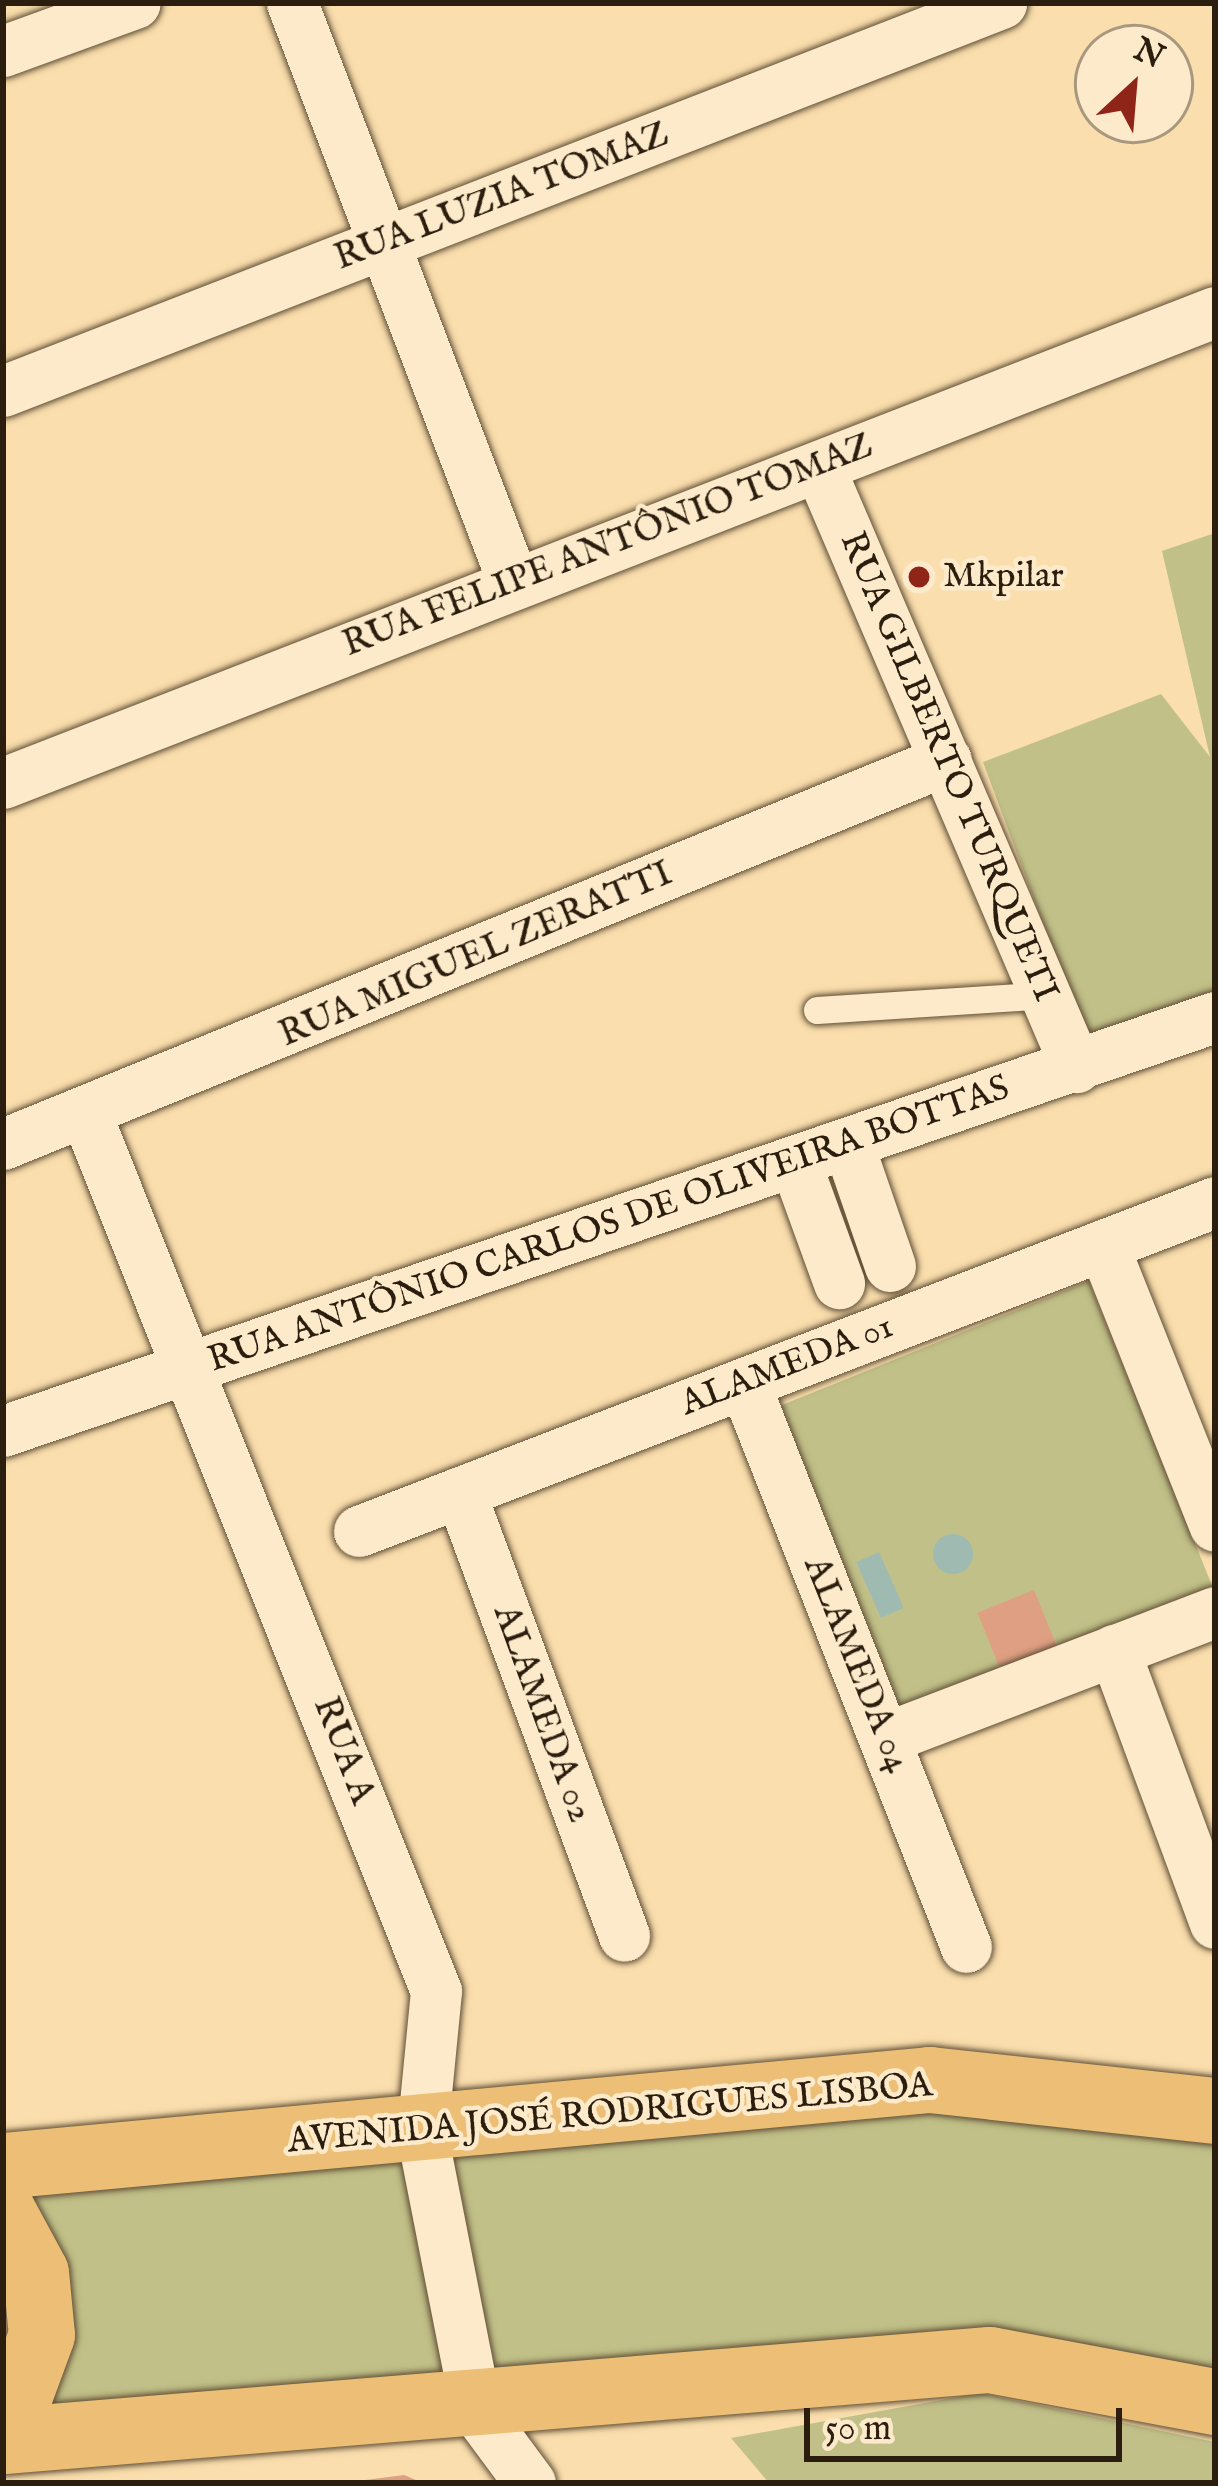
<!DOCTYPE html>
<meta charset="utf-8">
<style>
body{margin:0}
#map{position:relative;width:1218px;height:2486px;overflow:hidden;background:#fadead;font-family:"IM FELL English",serif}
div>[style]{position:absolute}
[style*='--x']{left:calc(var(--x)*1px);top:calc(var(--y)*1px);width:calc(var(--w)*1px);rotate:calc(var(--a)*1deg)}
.green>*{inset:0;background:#c1c088;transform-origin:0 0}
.water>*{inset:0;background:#9fbbb1;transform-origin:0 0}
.round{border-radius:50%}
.building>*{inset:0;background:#df9f82;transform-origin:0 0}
.roads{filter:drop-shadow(0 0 3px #604e36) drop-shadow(0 0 3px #604e36)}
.service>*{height:27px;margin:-13.5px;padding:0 13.5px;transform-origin:13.5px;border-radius:13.5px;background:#fceaca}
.minor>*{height:51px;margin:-25.5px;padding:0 25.5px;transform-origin:25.5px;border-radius:25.5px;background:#fceaca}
.primary>*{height:66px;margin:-33px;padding:0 33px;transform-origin:33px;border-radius:33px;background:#edbf76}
.dots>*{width:33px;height:33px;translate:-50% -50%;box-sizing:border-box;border:6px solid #fceaca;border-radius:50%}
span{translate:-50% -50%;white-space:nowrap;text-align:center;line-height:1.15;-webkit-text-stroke:9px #fceaca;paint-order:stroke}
.street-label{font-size:36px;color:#2c1e0f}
.poi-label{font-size:36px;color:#2c1e0f}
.left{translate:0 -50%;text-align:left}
.frame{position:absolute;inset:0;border:6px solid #2c1e0f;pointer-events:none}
.north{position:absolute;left:1074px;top:24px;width:120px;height:120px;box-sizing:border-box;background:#fceaca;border:3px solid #a9987f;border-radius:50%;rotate:26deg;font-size:33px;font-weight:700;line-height:48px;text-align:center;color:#2c1e0f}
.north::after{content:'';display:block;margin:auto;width:42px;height:54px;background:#8f2418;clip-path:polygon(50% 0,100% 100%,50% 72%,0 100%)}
.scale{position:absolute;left:804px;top:2408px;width:318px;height:54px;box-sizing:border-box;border:6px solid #2c1e0f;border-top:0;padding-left:15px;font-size:36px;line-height:42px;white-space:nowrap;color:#2c1e0f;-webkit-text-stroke:9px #fceaca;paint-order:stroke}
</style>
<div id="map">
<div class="green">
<div style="clip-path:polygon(1215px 533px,1215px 993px,1086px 1039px,983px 762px,1161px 694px,1210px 757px,1162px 551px)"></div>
<div style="left:1089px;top:1281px;width:334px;height:335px;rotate:68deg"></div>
<div style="clip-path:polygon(930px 2094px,1215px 2128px,1215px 2378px,499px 2391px,448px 2145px)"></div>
<div style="clip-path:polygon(407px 2159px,448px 2389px,34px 2423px,62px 2271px,24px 2189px)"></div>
<div style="clip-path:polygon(980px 2393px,1215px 2442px,1215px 2483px,769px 2483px,731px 2438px)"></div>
</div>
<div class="water">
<div class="round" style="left:933px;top:1534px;width:40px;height:40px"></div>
<div style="left:879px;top:1552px;width:61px;height:25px;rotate:66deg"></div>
</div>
<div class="building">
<div style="left:1034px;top:1590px;width:61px;height:61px;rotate:68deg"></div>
<div style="clip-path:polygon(404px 2475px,423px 2483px,366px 2483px,366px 2480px)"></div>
</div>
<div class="roads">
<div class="service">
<div style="--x:817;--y:1010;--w:229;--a:-3.7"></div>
</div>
<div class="minor">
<div style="--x:292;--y:3;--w:617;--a:69.1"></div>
<div style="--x:3;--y:51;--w:140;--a:-20"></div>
<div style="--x:3;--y:391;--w:1071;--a:-21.24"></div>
<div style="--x:819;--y:467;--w:653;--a:66.81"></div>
<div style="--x:3;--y:783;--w:1300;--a:-21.24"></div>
<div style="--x:87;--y:1117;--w:941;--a:68.23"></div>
<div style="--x:436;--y:1991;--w:144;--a:95.6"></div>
<div style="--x:422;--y:2134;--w:281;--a:78.9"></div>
<div style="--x:476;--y:2410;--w:91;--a:53.5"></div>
<div style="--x:3;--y:1144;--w:1018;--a:-22.16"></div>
<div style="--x:848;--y:1144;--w:129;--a:71"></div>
<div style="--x:795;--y:1162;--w:129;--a:70"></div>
<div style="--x:1103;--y:1245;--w:302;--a:68.3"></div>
<div style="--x:744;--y:1383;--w:606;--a:68.51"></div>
<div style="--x:3;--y:1431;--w:1281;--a:-18.86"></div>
<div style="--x:460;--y:1492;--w:473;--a:69.7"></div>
<div style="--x:359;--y:1531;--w:917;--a:-21.02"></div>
<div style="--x:1114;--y:1650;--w:291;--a:69.7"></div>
<div style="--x:885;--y:1738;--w:353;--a:-20.9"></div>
</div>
<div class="primary">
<div style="--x:3;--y:2166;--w:931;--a:-5.3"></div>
<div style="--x:930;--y:2080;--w:287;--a:6.2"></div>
<div style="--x:3;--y:2212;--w:69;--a:61.6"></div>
<div style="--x:36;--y:2273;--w:62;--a:84.5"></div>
<div style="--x:42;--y:2335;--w:113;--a:110.2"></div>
<div style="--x:4;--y:2441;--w:989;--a:-4.7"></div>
<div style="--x:990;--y:2360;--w:229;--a:10.6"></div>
</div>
</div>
<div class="dots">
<div style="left:919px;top:577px;background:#8f2418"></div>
</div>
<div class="street-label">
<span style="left:502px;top:197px;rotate:-21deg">RUA LUZIA TOMAZ</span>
<span style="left:608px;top:546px;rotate:-21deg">RUA FELIPE ANTÔNIO TOMAZ</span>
<span style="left:948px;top:767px;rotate:67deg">RUA GILBERTO TURQUETI</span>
<span style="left:476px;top:955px;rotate:-23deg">RUA MIGUEL ZERATTI</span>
<span style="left:609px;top:1225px;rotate:-19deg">RUA ANTÔNIO CARLOS DE OLIVEIRA BOTTAS</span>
<span style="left:787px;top:1366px;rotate:-21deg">ALAMEDA 01</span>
<span style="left:856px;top:1665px;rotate:68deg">ALAMEDA 04</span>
<span style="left:542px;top:1714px;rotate:70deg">ALAMEDA 02</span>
<span style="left:343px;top:1751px;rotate:69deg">RUA A</span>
<span style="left:610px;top:2114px;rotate:-5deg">AVENIDA JOSÉ RODRIGUES LISBOA</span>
</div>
<div class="poi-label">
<span class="left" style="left:943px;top:577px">Mkpilar</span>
</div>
<div class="frame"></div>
<div class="north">N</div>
<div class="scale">50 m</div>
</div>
